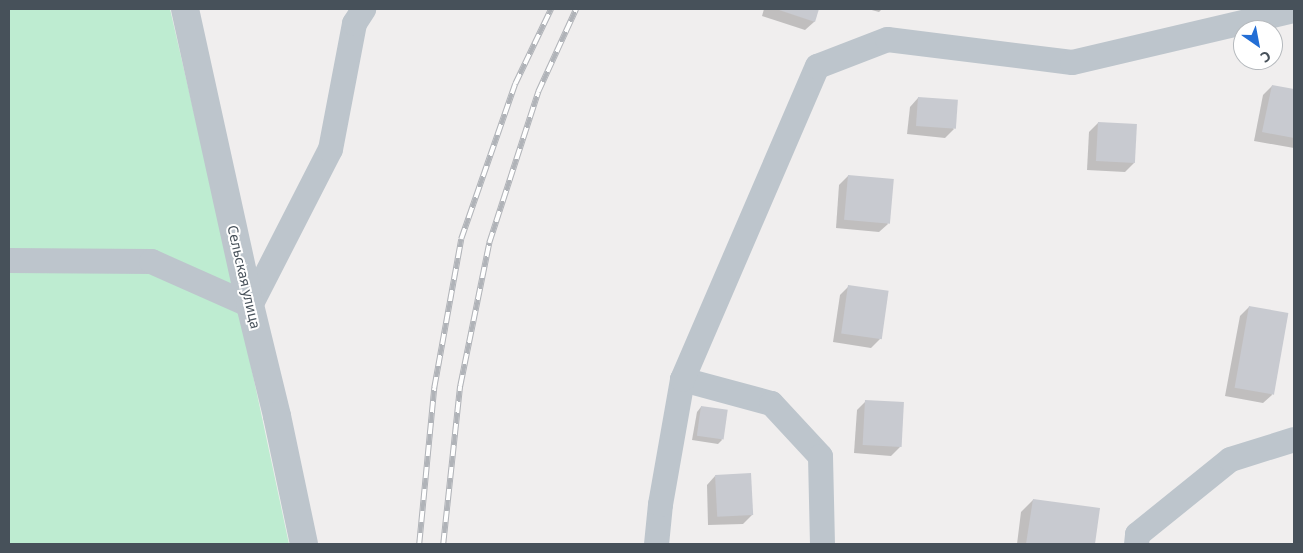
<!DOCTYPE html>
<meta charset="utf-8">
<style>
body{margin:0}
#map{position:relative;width:1303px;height:553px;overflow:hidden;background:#f0eeee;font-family:"Noto Sans",sans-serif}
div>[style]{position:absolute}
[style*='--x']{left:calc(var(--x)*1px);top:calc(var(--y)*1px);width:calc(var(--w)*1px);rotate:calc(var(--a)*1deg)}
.green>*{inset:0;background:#beecd1}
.shadow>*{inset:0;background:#0003}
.building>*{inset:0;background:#c8cad0;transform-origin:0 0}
.minor>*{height:25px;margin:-12.5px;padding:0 12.5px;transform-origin:12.5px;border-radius:12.5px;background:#bdc5cc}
.tertiary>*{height:28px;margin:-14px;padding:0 14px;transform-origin:14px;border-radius:14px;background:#bdc5cc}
.rail>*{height:5.5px;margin-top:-2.75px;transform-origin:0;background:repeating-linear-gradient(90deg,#fff 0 11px,#b0b3b8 0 22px);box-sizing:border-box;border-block:1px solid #b0b3b8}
span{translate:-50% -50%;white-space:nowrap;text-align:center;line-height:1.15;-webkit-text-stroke:4px #fff;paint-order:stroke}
.street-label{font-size:14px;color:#47515a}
.frame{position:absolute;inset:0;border:10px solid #47515a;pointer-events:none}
.north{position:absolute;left:1233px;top:20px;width:50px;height:50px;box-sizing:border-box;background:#fff;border:1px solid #b5b9bd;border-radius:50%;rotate:147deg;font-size:14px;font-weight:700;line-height:20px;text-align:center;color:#47515a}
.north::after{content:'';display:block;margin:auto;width:18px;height:22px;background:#236ed5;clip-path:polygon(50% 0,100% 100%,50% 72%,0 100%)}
</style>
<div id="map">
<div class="green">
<div style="clip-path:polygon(9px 9px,170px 9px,232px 277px,289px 544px,9px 544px)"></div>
</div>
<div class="shadow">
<div style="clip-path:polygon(764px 9px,818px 9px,814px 22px,805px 30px,762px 16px)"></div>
<div style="clip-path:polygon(868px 9px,882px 9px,879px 12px)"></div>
<div style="clip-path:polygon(1272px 86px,1294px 90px,1294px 148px,1254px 141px,1263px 95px)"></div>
<div style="clip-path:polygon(918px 98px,954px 129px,945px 138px,907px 134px,910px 107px)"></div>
<div style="clip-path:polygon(1098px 123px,1134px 163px,1125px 172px,1087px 170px,1089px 132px)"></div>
<div style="clip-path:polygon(848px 176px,888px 224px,879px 232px,836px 228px,839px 185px)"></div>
<div style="clip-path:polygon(849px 286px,880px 339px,871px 348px,833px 342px,840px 295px)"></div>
<div style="clip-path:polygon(1249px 307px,1272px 395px,1263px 403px,1225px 396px,1240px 316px)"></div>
<div style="clip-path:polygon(866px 401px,900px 447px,891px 456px,854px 453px,857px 410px)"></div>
<div style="clip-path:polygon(701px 407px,722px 440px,718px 444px,692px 440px,697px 412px)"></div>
<div style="clip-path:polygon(715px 476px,752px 515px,743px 524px,708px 525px,707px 485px)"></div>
<div style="clip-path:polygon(1033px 500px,1099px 509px,1094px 544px,1017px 544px,1021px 512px)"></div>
</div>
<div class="building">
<div style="clip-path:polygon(776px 9px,819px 9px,815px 22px)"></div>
<div style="clip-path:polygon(1272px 85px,1294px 89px,1294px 138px,1262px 132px)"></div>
<div style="left:918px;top:97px;width:40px;height:29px;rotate:4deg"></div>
<div style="left:1098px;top:122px;width:39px;height:39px;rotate:3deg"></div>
<div style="left:848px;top:175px;width:46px;height:45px;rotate:5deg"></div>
<div style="left:848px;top:285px;width:41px;height:49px;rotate:8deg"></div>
<div style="left:1249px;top:306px;width:40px;height:83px;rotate:10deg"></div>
<div style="left:865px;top:400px;width:39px;height:45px;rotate:3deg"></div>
<div style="left:701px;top:406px;width:27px;height:30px;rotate:8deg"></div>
<div style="left:751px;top:473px;width:42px;height:36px;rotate:87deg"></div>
<div style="clip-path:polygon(1033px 499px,1100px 508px,1095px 544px,1026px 544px)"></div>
</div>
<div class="minor">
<div style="--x:9;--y:260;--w:142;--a:0.4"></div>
<div style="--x:151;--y:261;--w:108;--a:24"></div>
<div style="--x:250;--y:305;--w:175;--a:-62.9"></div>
<div style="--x:330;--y:149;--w:128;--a:-79.2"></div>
<div style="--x:354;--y:23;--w:17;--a:-57"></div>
<div style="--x:682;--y:379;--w:92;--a:15.1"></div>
<div style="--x:771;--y:403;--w:72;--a:47.2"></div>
<div style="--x:820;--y:456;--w:88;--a:88.7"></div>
<div style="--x:656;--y:544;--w:40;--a:-84.3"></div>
<div style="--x:660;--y:504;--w:127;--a:-80"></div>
<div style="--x:682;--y:379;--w:341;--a:-66.7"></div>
<div style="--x:817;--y:66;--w:75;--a:-21.1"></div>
<div style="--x:887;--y:39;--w:186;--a:7.1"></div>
<div style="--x:1072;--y:62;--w:228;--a:-13.2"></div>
<div style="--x:1136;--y:544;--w:10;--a:-84"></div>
<div style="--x:1137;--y:534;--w:119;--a:-38.9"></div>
<div style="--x:1230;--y:459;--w:67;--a:-17.4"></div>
</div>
<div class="tertiary">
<div style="--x:185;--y:9;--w:303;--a:77.6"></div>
<div style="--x:250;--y:305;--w:114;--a:76.3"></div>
<div style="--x:277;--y:416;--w:131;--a:78.1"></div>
</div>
<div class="rail">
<div style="--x:419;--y:544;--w:157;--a:-84.5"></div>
<div style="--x:434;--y:388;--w:151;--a:-79.7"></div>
<div style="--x:461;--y:239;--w:164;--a:-70.8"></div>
<div style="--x:515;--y:84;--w:83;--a:-64.4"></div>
<div style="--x:443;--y:544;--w:159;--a:-83.9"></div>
<div style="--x:460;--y:386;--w:146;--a:-78.5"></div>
<div style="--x:489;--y:243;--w:159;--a:-72"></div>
<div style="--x:538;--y:92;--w:91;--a:-65.4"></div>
</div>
<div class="street-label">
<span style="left:244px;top:277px;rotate:77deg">Сельская улица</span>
</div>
<div class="frame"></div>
<div class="north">С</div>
</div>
